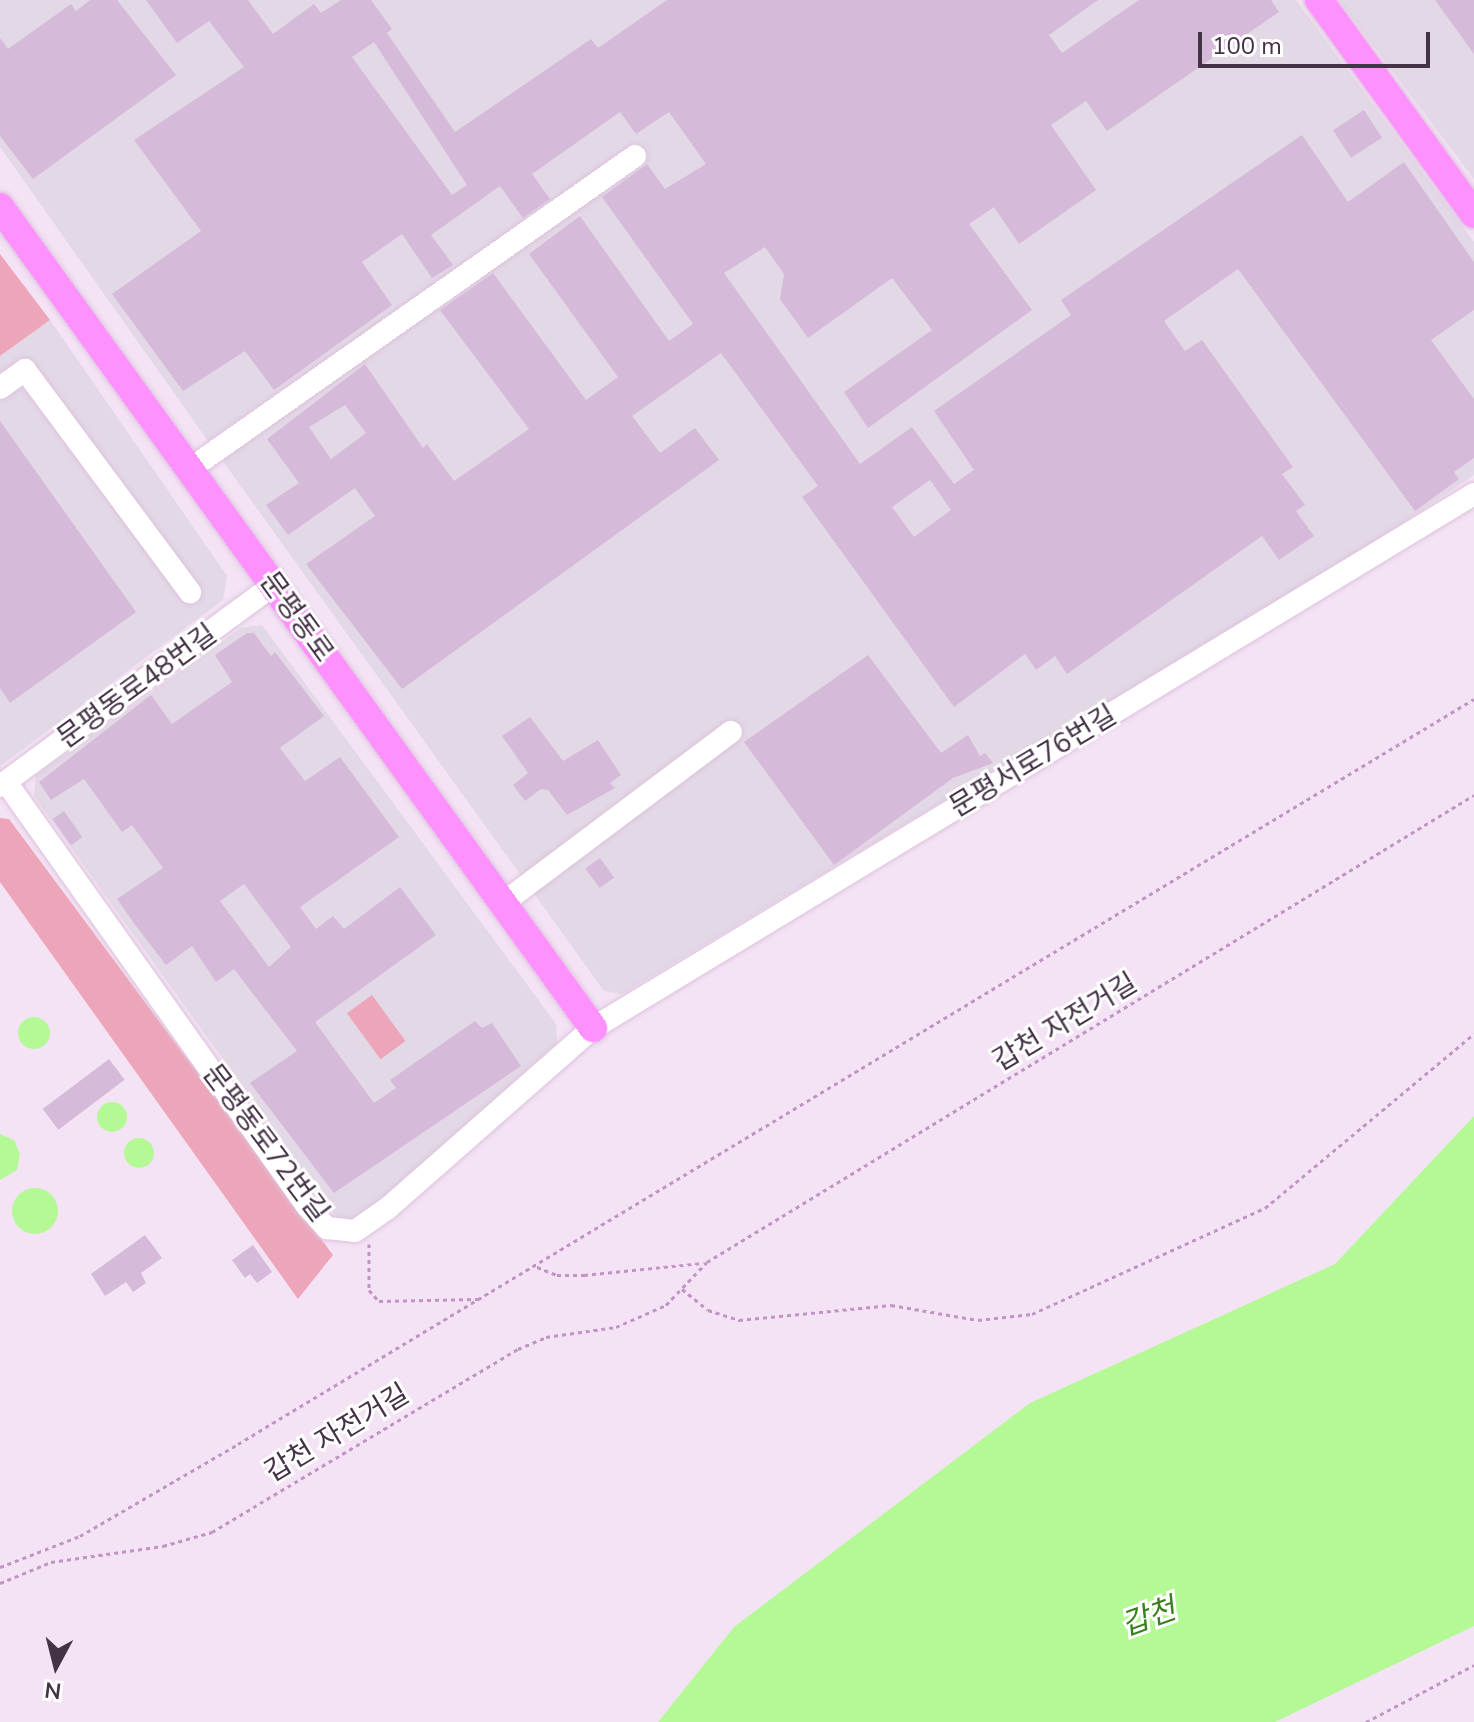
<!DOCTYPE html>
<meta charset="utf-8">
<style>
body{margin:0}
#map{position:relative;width:1474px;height:1722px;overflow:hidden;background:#f4e3f4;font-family:"Nunito Sans","Noto Sans KR",sans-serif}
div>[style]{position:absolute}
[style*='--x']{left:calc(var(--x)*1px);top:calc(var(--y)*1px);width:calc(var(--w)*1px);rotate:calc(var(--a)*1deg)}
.industrial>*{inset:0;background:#e3d8e5}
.green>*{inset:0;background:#eda6b9;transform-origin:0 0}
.water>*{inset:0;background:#b5f997}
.round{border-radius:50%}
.building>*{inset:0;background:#d6bada;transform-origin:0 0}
.path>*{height:3px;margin-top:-1.5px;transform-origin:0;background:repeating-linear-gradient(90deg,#c094c4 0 4px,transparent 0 8px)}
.roads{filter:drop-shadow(0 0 2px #ddc2de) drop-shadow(0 0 2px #ddc2de)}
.minor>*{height:22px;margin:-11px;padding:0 11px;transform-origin:11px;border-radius:11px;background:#fff}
.major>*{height:28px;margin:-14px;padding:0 14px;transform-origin:14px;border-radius:14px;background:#ff91ff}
span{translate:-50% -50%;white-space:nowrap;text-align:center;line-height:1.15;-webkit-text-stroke:6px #fff;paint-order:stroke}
.street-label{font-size:28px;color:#443246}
.water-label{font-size:30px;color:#39811b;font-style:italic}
.north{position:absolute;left:16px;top:1626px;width:80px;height:80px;-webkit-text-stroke:6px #fff;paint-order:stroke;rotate:187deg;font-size:22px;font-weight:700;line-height:32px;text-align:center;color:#443246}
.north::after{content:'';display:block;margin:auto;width:28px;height:36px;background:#443246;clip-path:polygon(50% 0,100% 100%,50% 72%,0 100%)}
.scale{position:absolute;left:1198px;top:32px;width:232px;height:36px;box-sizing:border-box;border:4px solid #443246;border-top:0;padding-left:10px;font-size:24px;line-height:28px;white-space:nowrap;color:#443246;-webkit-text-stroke:6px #fff;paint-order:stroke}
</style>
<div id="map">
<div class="industrial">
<div style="clip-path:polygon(0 0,1296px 0,1474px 242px,1474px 475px,1365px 548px,622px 994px,604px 991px,222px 460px,646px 160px,635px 145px,208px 441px,0 147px)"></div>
<div style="clip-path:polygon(1339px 0,1474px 0,1474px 179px)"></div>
<div style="clip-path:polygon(50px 320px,227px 576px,223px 600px,0 766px,0 356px)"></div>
<div style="clip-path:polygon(262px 625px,556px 1024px,557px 1043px,357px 1222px,340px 1222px,34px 796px,36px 775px,241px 628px)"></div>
</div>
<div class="green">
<div style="clip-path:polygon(0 254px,50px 320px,0 356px)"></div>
<div style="clip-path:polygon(0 818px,9px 819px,333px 1255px,298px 1299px,0 882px)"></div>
<div style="left:372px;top:995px;width:57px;height:31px;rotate:54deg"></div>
</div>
<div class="water">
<div class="round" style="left:18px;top:1017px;width:32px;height:32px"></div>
<div class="round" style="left:97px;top:1102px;width:30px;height:30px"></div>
<div style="clip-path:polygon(1474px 1116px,1474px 1626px,1275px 1722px,658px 1722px,734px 1627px,1030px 1403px,1335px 1264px)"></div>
<div style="clip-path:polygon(0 1134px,14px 1140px,20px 1154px,17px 1170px,0 1180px)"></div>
<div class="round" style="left:124px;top:1138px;width:30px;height:30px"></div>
<div class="round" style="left:12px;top:1188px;width:46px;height:46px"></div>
</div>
<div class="building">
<div style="clip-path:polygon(90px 0,117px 0,176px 75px,33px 179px,0 136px,0 38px,8px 49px,71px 4px,76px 11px)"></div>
<div style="clip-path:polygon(evenodd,146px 0,248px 0,273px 34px,314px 4px,321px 13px,341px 0,371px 0,392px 29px,387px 33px,455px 132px,591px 39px,598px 48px,667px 0,1098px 0,1049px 35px,1062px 53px,1139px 0,1271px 0,1279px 12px,1107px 131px,1086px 101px,1051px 125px,1096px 190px,1019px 244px,994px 207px,969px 224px,1032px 310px,868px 428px,844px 392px,932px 330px,892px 278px,808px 338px,780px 299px,784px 274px,765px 247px,724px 273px,860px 464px,912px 427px,954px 484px,974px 470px,934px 411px,1071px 315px,1061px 300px,1302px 135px,1348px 202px,1404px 162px,1474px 262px,1474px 310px,1431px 340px,1474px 399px,1474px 458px,1454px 472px,1459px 479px,1415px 511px,1238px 269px,1164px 321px,1185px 351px,1202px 340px,1293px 467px,1282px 474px,1305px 505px,1296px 511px,1314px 536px,1279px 560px,1262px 536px,1067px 674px,1055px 656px,1036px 670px,1025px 654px,954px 707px,802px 497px,818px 486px,721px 353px,632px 416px,660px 453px,695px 428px,719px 460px,402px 689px,306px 564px,375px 516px,355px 488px,288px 535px,266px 505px,299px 483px,267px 439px,365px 364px,423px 448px,427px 444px,454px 481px,529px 429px,440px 310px,493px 273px,586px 400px,618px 377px,529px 254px,580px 216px,669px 341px,693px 324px,602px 197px,647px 164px,665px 189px,706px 164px,669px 112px,636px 134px,620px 112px,532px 174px,550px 199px,523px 218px,500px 186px,431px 235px,453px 265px,432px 278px,402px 234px,362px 262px,392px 305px,274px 390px,245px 351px,183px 391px,112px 294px,201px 231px,134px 140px,244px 67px,209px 21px,177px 43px,146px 0,374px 42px,467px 185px,452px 195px,352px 57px,374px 42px,146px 0,345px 405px,366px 433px,331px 459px,309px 427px,345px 405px,146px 0,930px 480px,951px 510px,914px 537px,892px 507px,930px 480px)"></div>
<div style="clip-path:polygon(1435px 0,1474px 0,1474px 54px)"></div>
<div style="left:1364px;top:110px;width:33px;height:37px;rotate:57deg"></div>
<div style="clip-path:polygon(0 421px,136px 612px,10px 703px,0 688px)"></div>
<div style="clip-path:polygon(evenodd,247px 633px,254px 633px,271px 656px,275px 652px,324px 716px,280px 748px,305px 781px,340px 757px,399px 837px,300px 907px,316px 929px,333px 916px,344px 929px,400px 887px,436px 935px,315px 1022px,374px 1103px,396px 1088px,390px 1080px,475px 1021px,482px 1028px,492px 1023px,521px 1066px,334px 1193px,250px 1083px,297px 1051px,234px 969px,216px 982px,192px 946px,166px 965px,136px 926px,117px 899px,163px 868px,132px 825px,122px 832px,84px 779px,51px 800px,39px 782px,151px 695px,172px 724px,232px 682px,215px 655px,247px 633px,244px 884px,291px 947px,269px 967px,220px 901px,244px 884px)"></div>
<div style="clip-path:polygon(868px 655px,941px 753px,968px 735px,980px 756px,985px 753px,993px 763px,953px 778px,834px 865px,744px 742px)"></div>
<div style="clip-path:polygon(530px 717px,563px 761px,598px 740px,621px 775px,610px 783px,615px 788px,567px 815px,548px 790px,541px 789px,525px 801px,513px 785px,528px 773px,502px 736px)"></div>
<div style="left:64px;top:811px;width:32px;height:14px;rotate:55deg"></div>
<div style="left:600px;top:858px;width:24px;height:18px;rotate:54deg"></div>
<div style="left:109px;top:1059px;width:26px;height:83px;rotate:53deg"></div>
<div style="clip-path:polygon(145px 1235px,162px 1258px,141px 1273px,146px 1283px,133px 1292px,126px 1282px,105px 1296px,91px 1274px)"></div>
<div style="clip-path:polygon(253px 1245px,272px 1272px,257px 1283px,250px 1274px,245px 1278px,232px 1260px)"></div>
</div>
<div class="path">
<div style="--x:369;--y:1244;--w:46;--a:90"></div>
<div style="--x:369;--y:1290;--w:15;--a:48"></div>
<div style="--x:379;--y:1301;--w:99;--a:-1.2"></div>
<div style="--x:537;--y:1267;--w:22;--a:22"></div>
<div style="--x:557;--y:1275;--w:27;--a:0"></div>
<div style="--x:584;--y:1275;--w:120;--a:-5.8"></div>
<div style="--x:682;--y:1289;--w:33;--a:39"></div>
<div style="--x:708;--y:1310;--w:33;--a:18"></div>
<div style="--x:739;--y:1320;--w:153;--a:-5.6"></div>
<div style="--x:891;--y:1305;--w:88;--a:9.8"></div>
<div style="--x:978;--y:1320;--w:54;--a:-6.3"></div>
<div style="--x:1032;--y:1314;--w:256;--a:-24.5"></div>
<div style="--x:1265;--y:1208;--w:272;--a:-39.8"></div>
<div style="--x:0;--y:1567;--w:86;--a:-21.2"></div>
<div style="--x:80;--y:1536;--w:183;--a:-30.2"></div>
<div style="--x:238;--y:1444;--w:1443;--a:-31.08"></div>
<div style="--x:0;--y:1583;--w:55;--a:-22.4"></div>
<div style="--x:51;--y:1562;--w:113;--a:-8.1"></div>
<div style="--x:163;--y:1546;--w:51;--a:-15.9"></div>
<div style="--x:212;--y:1532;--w:357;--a:-30.9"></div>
<div style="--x:518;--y:1349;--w:30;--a:-23"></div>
<div style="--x:546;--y:1337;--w:71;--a:-8.1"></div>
<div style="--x:616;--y:1327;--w:55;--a:-23.7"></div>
<div style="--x:666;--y:1305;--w:59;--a:-46.4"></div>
<div style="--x:707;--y:1262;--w:898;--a:-31.34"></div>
<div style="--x:1366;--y:1722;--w:122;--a:-27.8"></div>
</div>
<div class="roads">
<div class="minor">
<div style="--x:0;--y:388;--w:31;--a:-36"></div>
<div style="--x:25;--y:370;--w:277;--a:53.4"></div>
<div style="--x:190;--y:469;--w:544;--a:-35.12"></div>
<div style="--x:6;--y:782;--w:520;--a:54.63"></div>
<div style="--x:307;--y:1206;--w:30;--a:48"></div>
<div style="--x:327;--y:1228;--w:28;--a:6"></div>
<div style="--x:355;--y:1231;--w:40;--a:-34.9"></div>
<div style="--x:388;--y:1208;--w:273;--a:-41.3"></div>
<div style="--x:593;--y:1028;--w:1030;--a:-31.22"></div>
<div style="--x:0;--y:786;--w:340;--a:-36.3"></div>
<div style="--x:503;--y:903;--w:285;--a:-36.9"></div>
</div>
<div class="major">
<div style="--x:1319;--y:0;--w:264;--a:54.1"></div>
<div style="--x:0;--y:207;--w:1013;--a:54.16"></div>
</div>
</div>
<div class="street-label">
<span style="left:297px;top:617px;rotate:54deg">문평동로</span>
<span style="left:137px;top:686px;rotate:-36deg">문평동로48번길</span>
<span style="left:1033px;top:761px;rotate:-31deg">문평서로76번길</span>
<span style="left:1065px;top:1022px;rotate:-31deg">갑천 자전거길</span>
<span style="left:266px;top:1143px;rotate:53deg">문평동로72번길</span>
<span style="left:337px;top:1433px;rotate:-31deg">갑천 자전거길</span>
</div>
<div class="water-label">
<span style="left:1149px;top:1618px;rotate:-20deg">갑천</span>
</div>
<div class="north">N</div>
<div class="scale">100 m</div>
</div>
